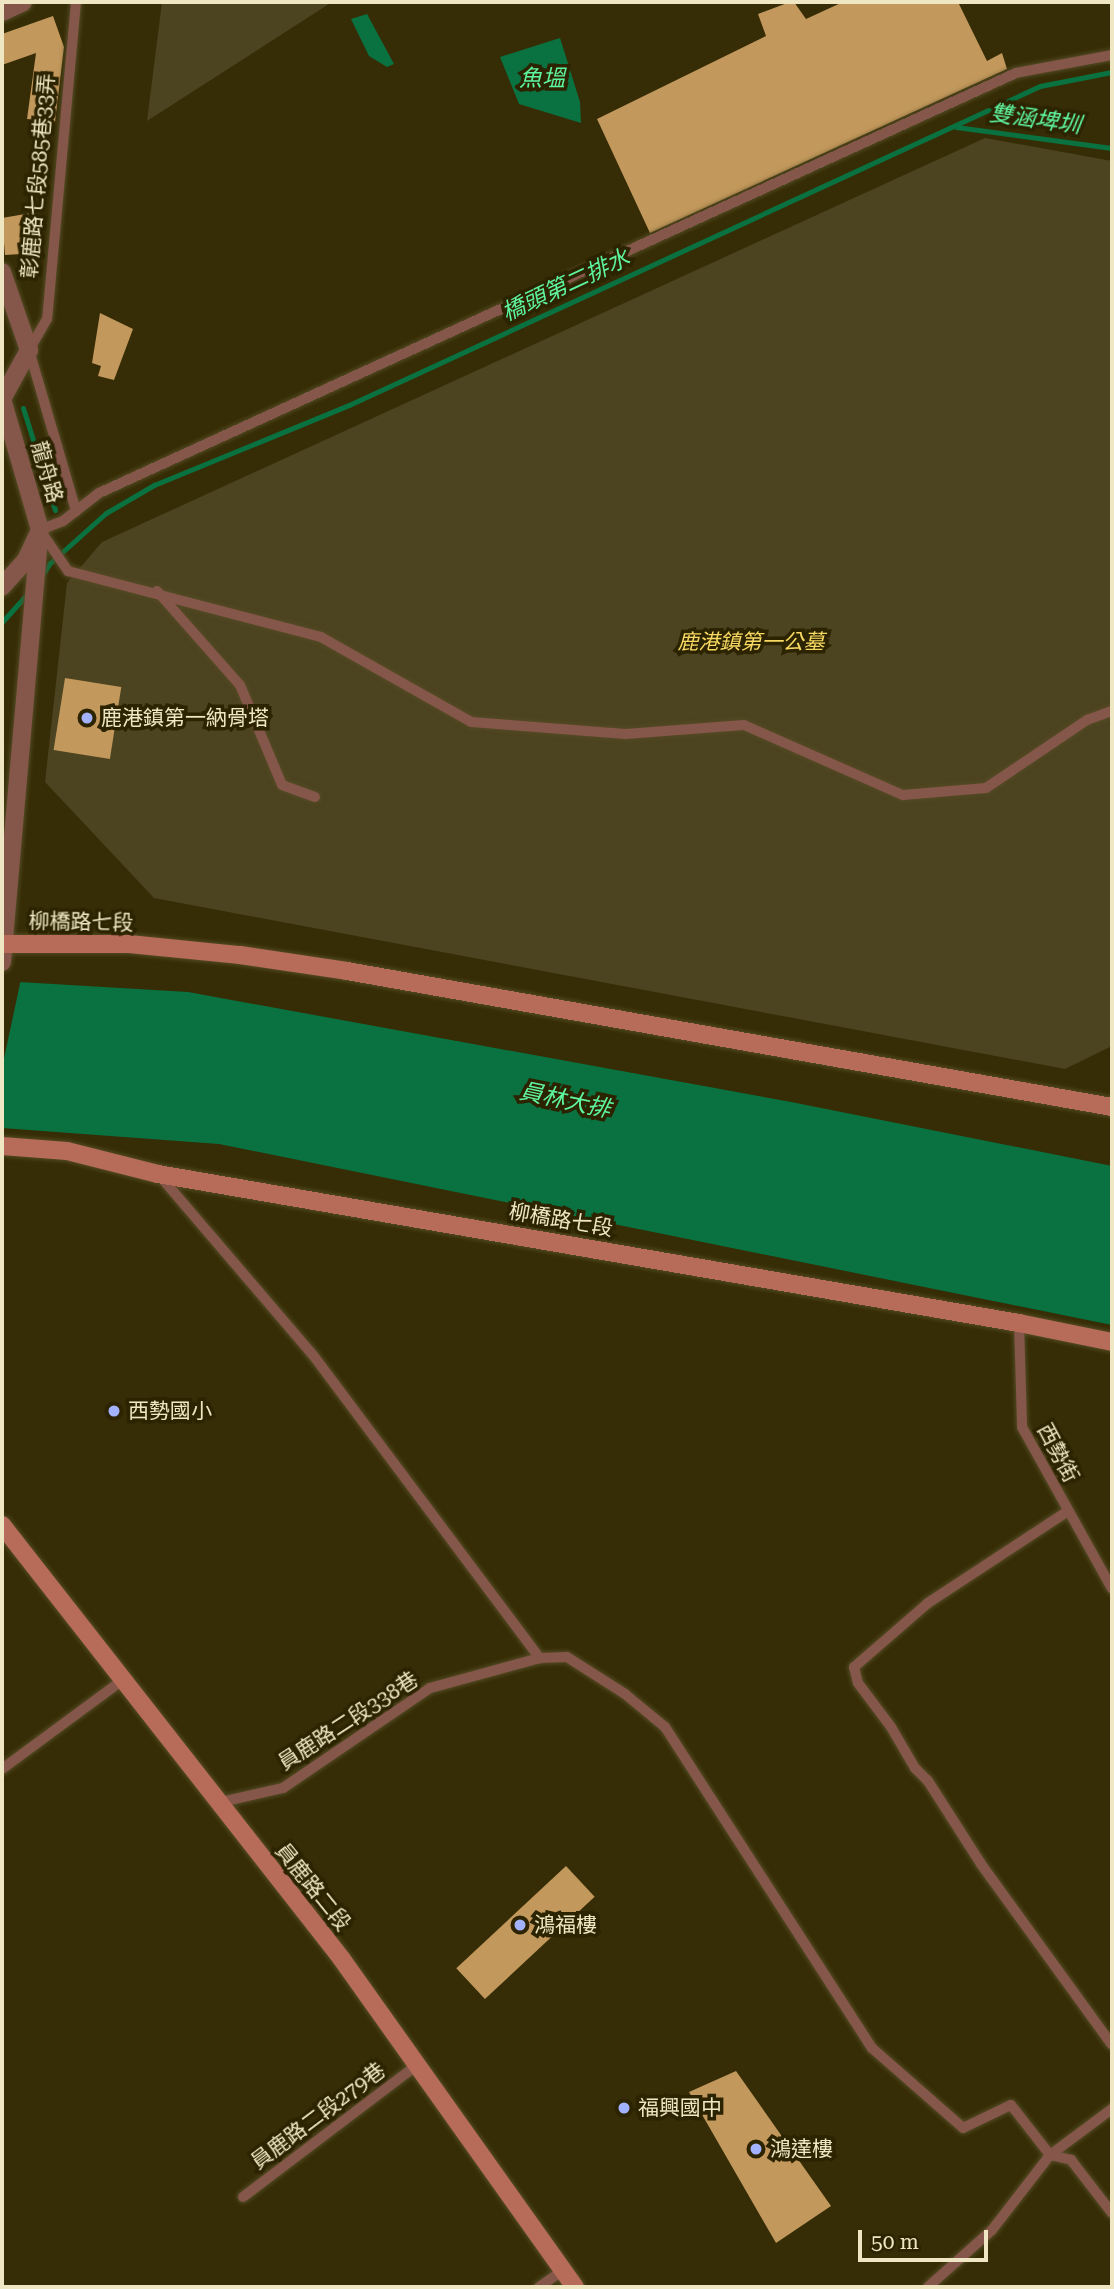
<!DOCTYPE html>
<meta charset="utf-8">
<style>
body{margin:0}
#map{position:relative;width:1114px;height:2289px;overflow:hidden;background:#362d06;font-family:"Roboto Serif","Noto Sans TC",serif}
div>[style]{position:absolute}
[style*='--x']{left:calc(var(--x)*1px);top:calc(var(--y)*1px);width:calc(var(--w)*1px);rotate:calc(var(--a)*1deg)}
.green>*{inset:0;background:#4c4320}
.water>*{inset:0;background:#097240}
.pier>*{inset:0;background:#362d06}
.stream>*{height:5px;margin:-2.5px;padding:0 2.5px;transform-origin:2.5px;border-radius:2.5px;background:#097240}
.building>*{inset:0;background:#c2985c;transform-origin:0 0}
.roads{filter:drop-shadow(0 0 2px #544b24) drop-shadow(0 0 2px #544b24)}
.lane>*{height:10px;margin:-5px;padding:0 5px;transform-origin:5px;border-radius:5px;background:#85564a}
.street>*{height:18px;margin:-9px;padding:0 9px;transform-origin:9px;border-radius:9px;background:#85564a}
.secondary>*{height:18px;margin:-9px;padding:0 9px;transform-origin:9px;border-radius:9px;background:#b66c59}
.dots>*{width:19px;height:19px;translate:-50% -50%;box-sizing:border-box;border:4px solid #2c2300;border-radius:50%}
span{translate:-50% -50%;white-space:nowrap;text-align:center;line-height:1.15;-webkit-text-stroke:7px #2c2300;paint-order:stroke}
.street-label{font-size:21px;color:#efe6c3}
.park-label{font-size:21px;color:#f8d962;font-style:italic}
.poi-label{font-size:21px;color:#efe6c3}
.left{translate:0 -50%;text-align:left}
.water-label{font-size:23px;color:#5ef59f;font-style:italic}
.frame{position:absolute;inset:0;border:4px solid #efe6c3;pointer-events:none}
.scale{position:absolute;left:858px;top:2230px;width:130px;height:32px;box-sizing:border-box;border:4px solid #efe6c3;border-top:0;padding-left:9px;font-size:21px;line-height:24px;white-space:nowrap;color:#efe6c3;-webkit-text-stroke:5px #2c2300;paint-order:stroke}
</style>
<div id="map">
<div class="green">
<div style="clip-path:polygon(162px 2px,332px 2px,147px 121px)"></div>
<div style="clip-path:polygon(985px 138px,1112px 161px,1112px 1046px,1065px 1069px,154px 898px,45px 782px,67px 583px,102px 542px)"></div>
</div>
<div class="water">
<div style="clip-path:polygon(367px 14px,394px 64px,387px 67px,369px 56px,351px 19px)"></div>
<div style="clip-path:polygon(560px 38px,580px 102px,581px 123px,519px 104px,500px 57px)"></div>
<div style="clip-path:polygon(2px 981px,188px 992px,786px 1101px,1112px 1166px,1112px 1325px,219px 1144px,2px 1128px)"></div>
</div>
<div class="pier">
<div style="clip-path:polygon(2px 978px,21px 979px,2px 1068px)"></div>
</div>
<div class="stream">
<div style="--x:956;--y:127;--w:157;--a:7.7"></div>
<div style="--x:23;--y:408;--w:107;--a:72.6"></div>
<div style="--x:43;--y:574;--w:13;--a:-58"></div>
<div style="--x:50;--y:563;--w:75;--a:-41.8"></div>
<div style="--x:106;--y:513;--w:56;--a:-30.3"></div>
<div style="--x:154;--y:485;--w:211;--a:-22.3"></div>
<div style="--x:349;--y:405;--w:761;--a:-24.78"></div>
<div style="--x:1040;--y:86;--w:73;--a:-11"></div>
<div style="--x:2;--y:622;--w:39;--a:-48"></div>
</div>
<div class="building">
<div style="clip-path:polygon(790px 2px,794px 2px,806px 19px,843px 2px,958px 2px,987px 61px,1002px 53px,1007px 69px,650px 233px,597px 119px,766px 36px,758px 14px)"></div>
<div style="clip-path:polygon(53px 16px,64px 47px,55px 122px,27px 119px,36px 53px,2px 65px,2px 34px)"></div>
<div style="clip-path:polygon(37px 212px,38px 253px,5px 255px,2px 218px)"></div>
<div style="clip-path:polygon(100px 313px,133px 329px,114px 380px,98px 376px,101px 366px,92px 363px)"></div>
<div style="left:65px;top:678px;width:57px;height:73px;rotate:9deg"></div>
<div style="left:566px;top:1866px;width:42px;height:150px;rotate:47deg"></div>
<div style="clip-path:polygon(736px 2071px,831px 2206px,776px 2243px,689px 2092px)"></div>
</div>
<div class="roads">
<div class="lane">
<div style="--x:76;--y:2;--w:318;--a:95.2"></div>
<div style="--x:47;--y:319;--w:36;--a:120"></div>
<div style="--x:29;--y:350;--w:168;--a:73.7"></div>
<div style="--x:1112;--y:55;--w:98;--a:169.4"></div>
<div style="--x:1016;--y:73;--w:1009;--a:155.39"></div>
<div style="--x:99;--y:493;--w:46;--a:142.1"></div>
<div style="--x:63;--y:521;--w:25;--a:159"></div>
<div style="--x:40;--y:530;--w:50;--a:55.7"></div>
<div style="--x:68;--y:571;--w:261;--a:14.6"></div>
<div style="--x:321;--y:637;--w:172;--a:29.5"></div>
<div style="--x:471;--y:722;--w:155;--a:4.4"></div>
<div style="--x:626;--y:734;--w:118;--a:-4.4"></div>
<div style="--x:744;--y:725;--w:174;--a:23.8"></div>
<div style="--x:903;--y:795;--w:83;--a:-4.8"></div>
<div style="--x:986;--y:788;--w:122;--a:-34"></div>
<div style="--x:1087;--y:720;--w:27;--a:-20"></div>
<div style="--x:157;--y:591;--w:125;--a:48.6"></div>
<div style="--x:240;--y:685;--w:108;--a:67.2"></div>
<div style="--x:282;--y:785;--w:35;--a:20"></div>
<div style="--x:160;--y:1176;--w:235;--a:49.5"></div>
<div style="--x:313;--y:1355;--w:379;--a:53.2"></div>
<div style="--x:540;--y:1658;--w:27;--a:-2"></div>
<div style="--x:567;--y:1657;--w:69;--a:32.5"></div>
<div style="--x:625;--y:1694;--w:52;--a:39.5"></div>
<div style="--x:665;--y:1727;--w:382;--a:57.2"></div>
<div style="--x:872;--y:2048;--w:121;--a:41.3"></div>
<div style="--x:963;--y:2128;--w:53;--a:-25.6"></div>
<div style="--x:1011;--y:2105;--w:63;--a:52"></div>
<div style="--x:1050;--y:2155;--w:22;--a:13"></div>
<div style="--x:1071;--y:2160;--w:67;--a:52.3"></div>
<div style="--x:1019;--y:1323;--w:104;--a:88.3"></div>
<div style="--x:1022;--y:1427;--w:185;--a:60.9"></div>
<div style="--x:1068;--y:1511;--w:168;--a:146.7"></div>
<div style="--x:928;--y:1603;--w:98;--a:139.1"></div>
<div style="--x:854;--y:1667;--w:16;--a:76"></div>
<div style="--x:858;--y:1683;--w:55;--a:53.1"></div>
<div style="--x:891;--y:1727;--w:48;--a:59.7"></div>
<div style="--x:915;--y:1768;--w:18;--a:45"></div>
<div style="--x:928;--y:1781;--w:98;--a:57.4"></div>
<div style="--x:981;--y:1864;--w:223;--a:54.1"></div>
<div style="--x:2;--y:1769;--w:152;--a:-36.4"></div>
<div style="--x:217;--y:1803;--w:68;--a:-12.8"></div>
<div style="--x:283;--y:1788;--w:178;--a:-34.2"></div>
<div style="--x:430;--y:1688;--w:114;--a:-15.3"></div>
<div style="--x:243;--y:2197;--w:218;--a:-37.2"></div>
<div style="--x:539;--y:2287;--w:29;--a:-35"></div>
<div style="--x:928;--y:2287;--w:86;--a:-41.7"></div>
<div style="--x:992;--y:2230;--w:95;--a:-52.3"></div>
<div style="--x:1050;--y:2155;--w:77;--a:-36.6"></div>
</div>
<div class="street">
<div style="--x:2;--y:12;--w:23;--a:-25"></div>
<div style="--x:2;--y:272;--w:83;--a:70.9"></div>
<div style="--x:29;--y:350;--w:56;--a:118.9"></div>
<div style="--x:2;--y:399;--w:136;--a:73.8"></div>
<div style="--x:40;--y:530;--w:33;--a:115"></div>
<div style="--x:26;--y:560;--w:36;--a:132"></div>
<div style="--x:2;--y:962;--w:434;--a:-85"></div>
</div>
<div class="secondary">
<div style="--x:2;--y:944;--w:127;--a:0"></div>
<div style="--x:129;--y:944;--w:112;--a:5.7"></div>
<div style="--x:240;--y:955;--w:108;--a:8.5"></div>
<div style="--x:347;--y:971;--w:777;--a:10.08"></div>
<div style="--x:2;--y:1146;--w:65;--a:4.4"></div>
<div style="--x:67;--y:1151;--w:94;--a:14.2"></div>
<div style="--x:158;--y:1174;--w:874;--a:9.82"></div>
<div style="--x:1019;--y:1323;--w:95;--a:11.5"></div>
<div style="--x:2;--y:1525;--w:550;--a:51.94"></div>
<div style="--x:341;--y:1958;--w:404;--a:54.6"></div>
</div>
</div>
<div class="dots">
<div style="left:87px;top:718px;background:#a3b2fd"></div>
<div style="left:114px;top:1411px;background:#a3b2fd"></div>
<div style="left:520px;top:1925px;background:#a3b2fd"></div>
<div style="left:624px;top:2108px;background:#a3b2fd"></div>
<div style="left:756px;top:2149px;background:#a3b2fd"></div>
</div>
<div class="street-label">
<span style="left:38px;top:176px;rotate:-85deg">彰鹿路七段585巷33弄</span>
<span style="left:47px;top:472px;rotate:74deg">龍舟路</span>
<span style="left:81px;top:922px;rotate:1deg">柳橋路七段</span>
<span style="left:561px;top:1220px;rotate:10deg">柳橋路七段</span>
<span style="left:1058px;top:1453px;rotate:62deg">西勢街</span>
<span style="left:348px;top:1721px;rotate:-33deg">員鹿路二段338巷</span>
<span style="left:313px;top:1887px;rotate:51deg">員鹿路二段</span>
<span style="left:318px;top:2116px;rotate:-37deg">員鹿路二段279巷</span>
</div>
<div class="park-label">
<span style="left:751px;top:642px">鹿港鎮第一公墓</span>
</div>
<div class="poi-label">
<span class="left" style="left:101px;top:718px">鹿港鎮第一納骨塔</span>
<span class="left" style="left:128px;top:1411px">西勢國小</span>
<span class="left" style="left:534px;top:1925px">鴻福樓</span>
<span class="left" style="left:638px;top:2108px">福興國中</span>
<span class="left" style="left:770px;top:2149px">鴻達樓</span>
</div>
<div class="water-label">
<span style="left:542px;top:79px">魚塭</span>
<span style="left:1035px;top:120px;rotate:8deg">雙涵埤圳</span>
<span style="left:566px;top:286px;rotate:-25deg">橋頭第二排水</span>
<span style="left:565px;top:1101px;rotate:12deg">員林大排</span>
</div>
<div class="frame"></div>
<div class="scale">50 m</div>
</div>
